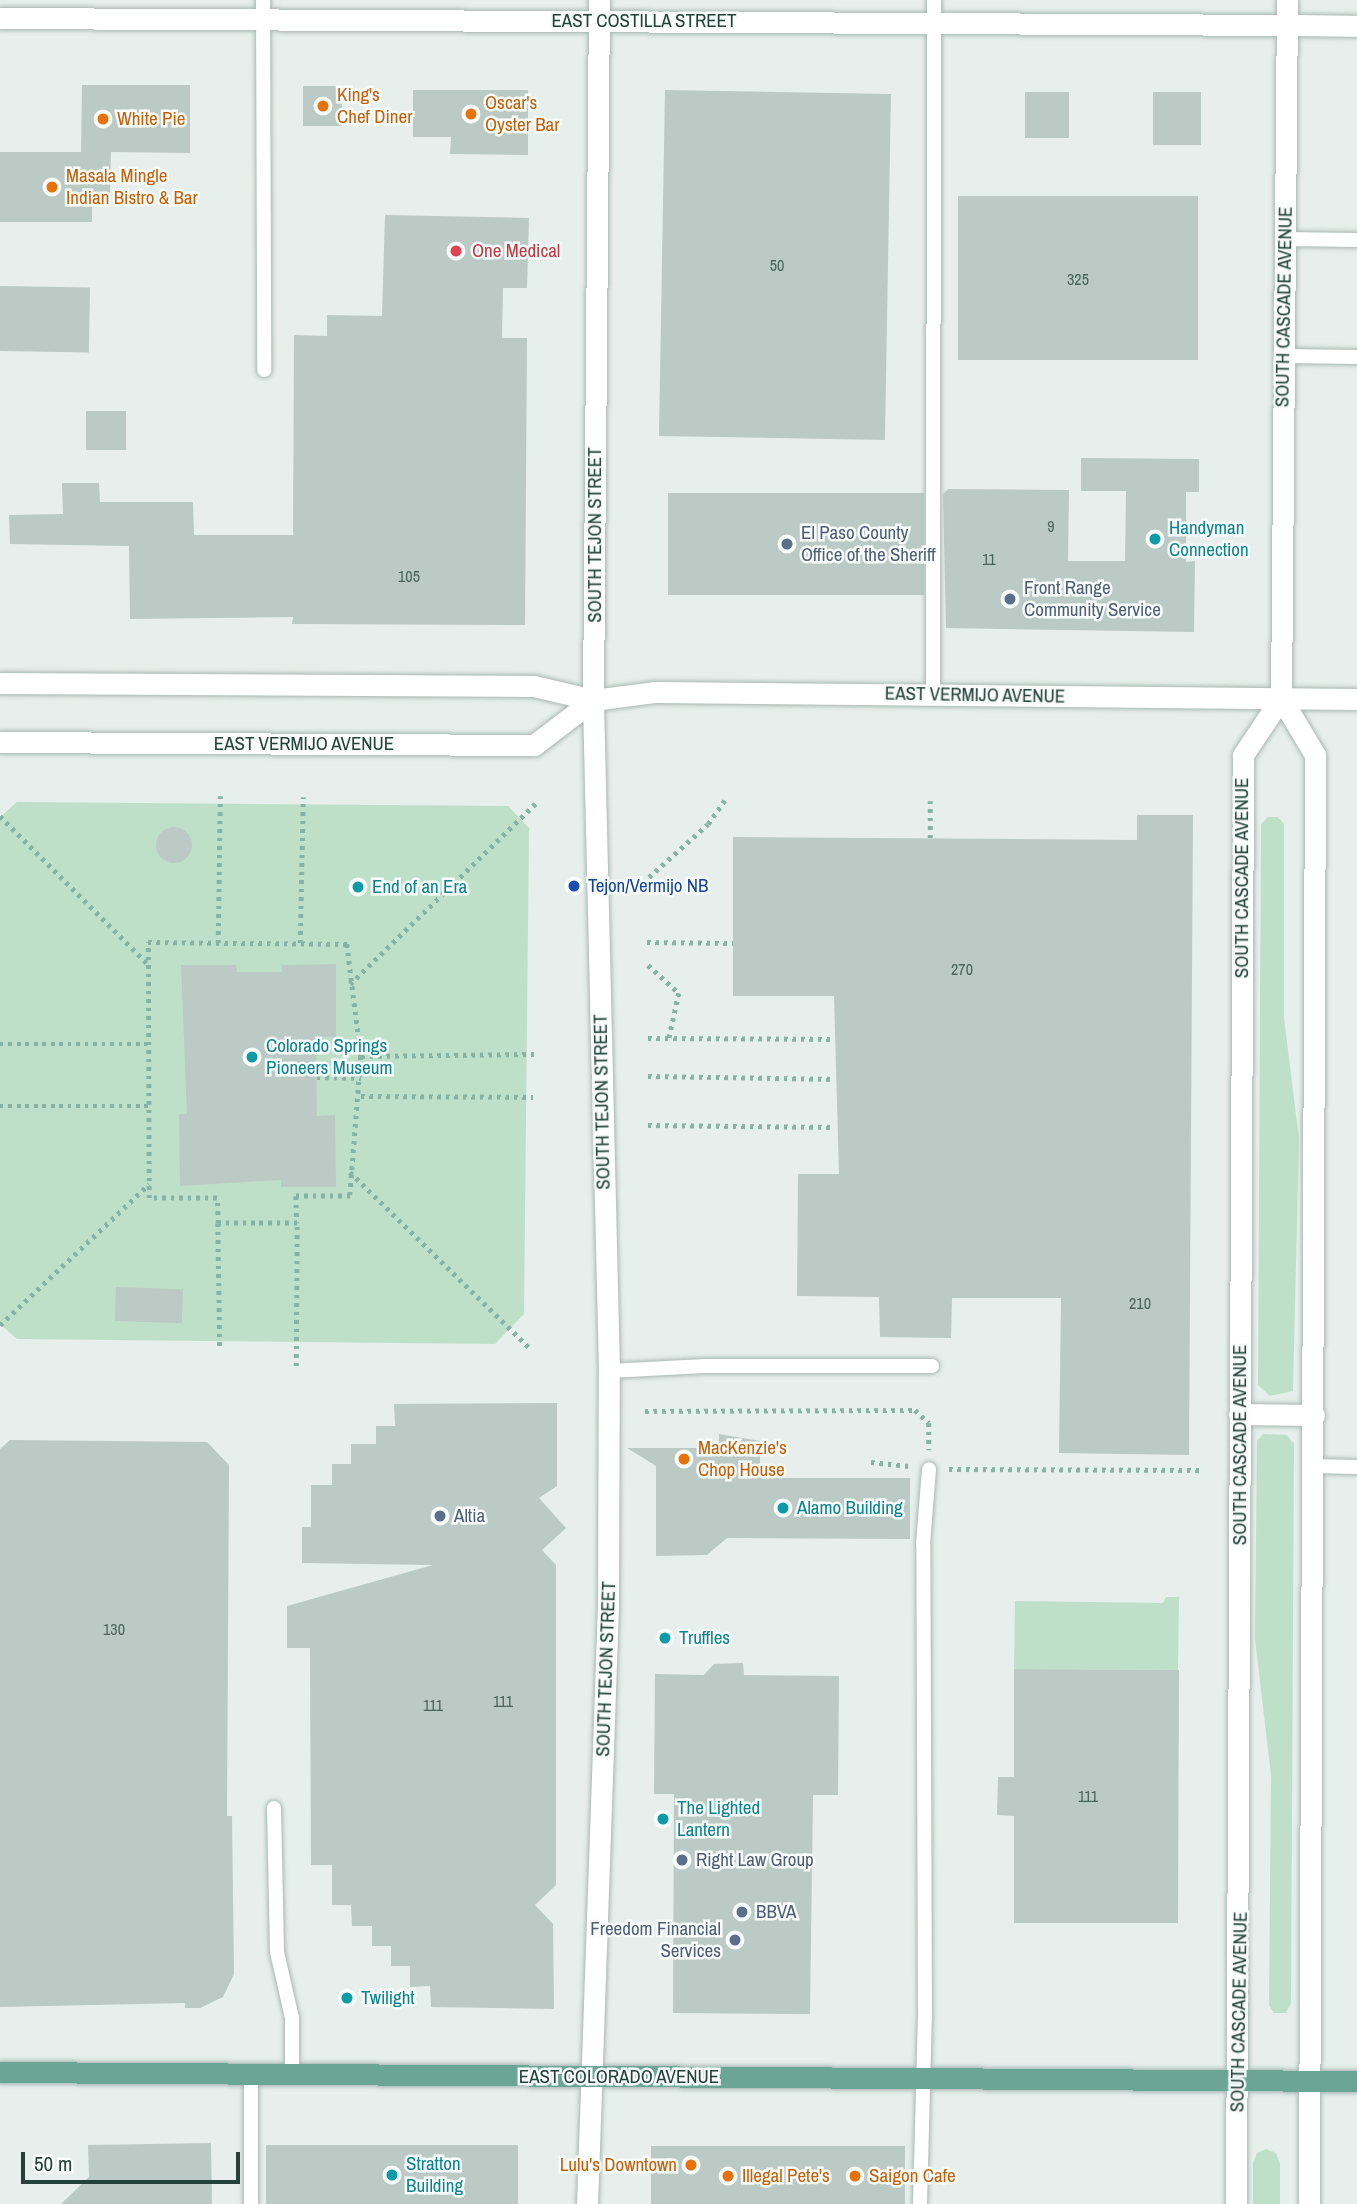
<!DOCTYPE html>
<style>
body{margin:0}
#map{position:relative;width:1357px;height:2204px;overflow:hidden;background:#e6efeb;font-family:"Archivo Narrow",sans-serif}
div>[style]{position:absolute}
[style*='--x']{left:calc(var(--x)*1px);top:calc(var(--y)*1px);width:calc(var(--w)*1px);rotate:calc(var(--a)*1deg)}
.green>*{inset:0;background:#bfe0c8}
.building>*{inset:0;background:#bbcac4;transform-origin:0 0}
.round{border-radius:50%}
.path>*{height:4.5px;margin-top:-2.25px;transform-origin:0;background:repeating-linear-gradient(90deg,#86b3a5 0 3.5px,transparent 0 8.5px)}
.roads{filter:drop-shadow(0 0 2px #a8b8b2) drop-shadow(0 0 2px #a8b8b2)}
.lane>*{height:14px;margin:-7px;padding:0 7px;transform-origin:7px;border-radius:7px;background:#fff}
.street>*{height:21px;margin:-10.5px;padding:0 10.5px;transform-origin:10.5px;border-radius:10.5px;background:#fff}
.secondary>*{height:21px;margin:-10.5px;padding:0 10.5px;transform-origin:10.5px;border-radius:10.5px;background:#fff}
.primary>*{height:21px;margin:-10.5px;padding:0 10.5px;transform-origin:10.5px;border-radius:10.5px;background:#6aa596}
.dots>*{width:19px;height:19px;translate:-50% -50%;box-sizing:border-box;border:4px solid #f7fbf9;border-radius:50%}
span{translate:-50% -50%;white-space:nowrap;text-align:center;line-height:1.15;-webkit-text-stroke:5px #f7fbf9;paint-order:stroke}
.number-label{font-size:16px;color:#4a645c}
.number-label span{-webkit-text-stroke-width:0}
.street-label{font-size:19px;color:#24423a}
.food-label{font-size:19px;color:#c56008}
.left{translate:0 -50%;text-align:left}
.right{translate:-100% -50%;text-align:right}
.health-label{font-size:19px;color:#be3a42}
.culture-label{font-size:19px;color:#0d838f}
.service-label{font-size:19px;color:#4e5e75}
.transit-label{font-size:19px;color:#164399}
.scale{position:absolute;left:21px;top:2152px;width:219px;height:32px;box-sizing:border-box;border:4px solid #24423a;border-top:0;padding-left:9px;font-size:21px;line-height:24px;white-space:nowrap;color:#24423a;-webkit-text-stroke:5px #f7fbf9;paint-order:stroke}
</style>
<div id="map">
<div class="green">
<div style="clip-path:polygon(17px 802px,508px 806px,529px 828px,524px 1314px,495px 1344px,17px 1339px,0 1324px,0 817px)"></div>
<div style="clip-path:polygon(1268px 817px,1278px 817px,1284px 824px,1284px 1018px,1299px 1139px,1293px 1391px,1270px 1396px,1258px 1385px,1261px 824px)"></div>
<div style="clip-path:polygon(1263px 1434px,1287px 1435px,1294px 1444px,1291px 2003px,1286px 2013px,1274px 2013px,1269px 2005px,1271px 1775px,1255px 1639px,1257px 1441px)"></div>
<div style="clip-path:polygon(1166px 1597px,1179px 1597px,1178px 1670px,1014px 1669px,1015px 1601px,1163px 1603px)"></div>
<div style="clip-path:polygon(1266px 2149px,1276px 2153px,1280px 2164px,1280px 2204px,1253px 2204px,1253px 2163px,1257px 2153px)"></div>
</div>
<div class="building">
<div style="clip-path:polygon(82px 85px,190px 85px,190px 153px,111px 152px,110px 193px,92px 194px,92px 222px,0 222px,0 152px,81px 152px)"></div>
<div style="left:303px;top:86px;width:39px;height:40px"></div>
<div style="clip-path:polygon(413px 90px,528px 90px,528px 155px,450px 154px,451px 137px,413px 137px)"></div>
<div style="left:665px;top:90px;width:226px;height:346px;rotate:1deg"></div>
<div style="left:1025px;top:92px;width:44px;height:46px"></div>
<div style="left:1153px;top:92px;width:48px;height:53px"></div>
<div style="left:1198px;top:196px;width:164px;height:240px;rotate:90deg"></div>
<div style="clip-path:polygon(385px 215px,529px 218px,527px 288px,503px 288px,502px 338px,527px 338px,525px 625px,292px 624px,293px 617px,130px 619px,129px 546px,10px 544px,9px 515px,63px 514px,62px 483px,99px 483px,100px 502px,193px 502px,194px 535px,293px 535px,294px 335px,327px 336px,327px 315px,382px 316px)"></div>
<div style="left:0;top:286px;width:90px;height:65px;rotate:1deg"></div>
<div style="left:86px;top:411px;width:40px;height:39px"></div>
<div style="clip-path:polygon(1081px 458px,1199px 459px,1199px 492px,1186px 492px,1186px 562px,1195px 561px,1194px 632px,946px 628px,943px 494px,948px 489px,1069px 490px,1068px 561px,1125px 561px,1126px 491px,1081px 491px)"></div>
<div style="left:668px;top:493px;width:256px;height:102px"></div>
<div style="clip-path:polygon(1137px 815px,1193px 815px,1189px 1455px,1059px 1453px,1061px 1298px,952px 1298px,951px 1338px,880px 1337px,879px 1297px,797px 1296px,798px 1174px,839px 1174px,834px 996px,733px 996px,733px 837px,1137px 840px)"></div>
<div class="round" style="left:156px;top:827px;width:36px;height:36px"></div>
<div style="clip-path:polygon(336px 964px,336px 1037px,316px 1037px,317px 1116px,335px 1115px,336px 1187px,281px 1187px,281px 1180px,180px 1186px,179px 1114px,187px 1114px,181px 965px,236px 965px,237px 972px,282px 972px,282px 965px)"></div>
<div style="left:116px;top:1287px;width:67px;height:34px;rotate:2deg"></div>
<div style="clip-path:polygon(557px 1403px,557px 1486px,539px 1498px,566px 1528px,542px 1550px,556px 1565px,556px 1885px,535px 1905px,553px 1924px,554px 2009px,431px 2007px,430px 1986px,410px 1987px,410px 1966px,391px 1966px,391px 1946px,372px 1946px,372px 1926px,352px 1926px,351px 1905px,332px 1905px,332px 1865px,311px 1865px,310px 1648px,287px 1648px,287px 1606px,433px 1565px,302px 1563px,302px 1527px,311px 1527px,311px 1485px,332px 1485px,332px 1464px,351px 1464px,351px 1444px,376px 1444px,376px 1426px,395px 1426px,394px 1404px)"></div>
<div style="clip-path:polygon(719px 1434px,760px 1441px,760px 1478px,910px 1478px,910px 1539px,727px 1538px,707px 1555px,656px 1556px,656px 1466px,627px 1448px,719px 1448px)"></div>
<div style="clip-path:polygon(10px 1440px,207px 1442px,229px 1465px,227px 1816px,232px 1816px,234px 1974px,223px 1997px,200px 2008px,185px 2008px,185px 2003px,0 2007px,0 1449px)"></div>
<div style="clip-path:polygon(743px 1663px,744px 1675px,839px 1676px,838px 1795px,813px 1795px,810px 2014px,673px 2013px,674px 1794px,654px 1794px,655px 1674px,704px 1675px,714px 1664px)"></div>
<div style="clip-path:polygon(1014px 1669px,1179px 1670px,1178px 1923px,1014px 1923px,1014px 1816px,997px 1815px,998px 1777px,1014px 1777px)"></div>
<div style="clip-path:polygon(211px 2143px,212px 2204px,61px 2204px,89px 2177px,88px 2145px)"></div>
<div style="left:266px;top:2145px;width:252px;height:59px"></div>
<div style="left:651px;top:2146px;width:254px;height:58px"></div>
</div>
<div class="path">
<div style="--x:0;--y:816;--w:208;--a:45"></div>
<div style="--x:930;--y:838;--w:37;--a:-90"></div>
<div style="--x:649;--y:877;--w:79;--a:-41.9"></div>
<div style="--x:708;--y:824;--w:29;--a:-55"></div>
<div style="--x:148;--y:942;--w:199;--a:0.6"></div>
<div style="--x:347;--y:944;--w:113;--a:82.9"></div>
<div style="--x:361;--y:1056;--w:140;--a:94.5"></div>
<div style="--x:350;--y:1196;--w:54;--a:180"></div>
<div style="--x:296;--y:1196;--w:27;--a:88"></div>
<div style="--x:297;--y:1223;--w:79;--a:180"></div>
<div style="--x:218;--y:1223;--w:25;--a:-92"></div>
<div style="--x:217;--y:1198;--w:68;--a:180"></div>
<div style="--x:149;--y:1198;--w:256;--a:-90.2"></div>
<div style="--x:647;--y:942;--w:86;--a:0.7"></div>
<div style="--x:218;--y:943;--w:147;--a:-89.2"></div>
<div style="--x:300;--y:943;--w:146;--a:-88.8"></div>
<div style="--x:648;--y:965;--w:42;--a:42.1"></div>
<div style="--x:679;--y:993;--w:47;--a:102.3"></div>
<div style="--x:350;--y:984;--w:260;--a:-44.2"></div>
<div style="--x:648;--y:1038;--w:186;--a:0.3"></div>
<div style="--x:0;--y:1044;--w:147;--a:0"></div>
<div style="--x:361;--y:1056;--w:173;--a:-0.7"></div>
<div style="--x:648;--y:1076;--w:186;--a:0.9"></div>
<div style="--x:317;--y:1077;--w:44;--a:1.3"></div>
<div style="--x:361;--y:1096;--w:172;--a:0.3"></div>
<div style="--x:0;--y:1106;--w:148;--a:0"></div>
<div style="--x:648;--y:1125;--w:187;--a:0.6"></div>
<div style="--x:350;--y:1172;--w:253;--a:44.4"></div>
<div style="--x:218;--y:1223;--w:124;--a:89.1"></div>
<div style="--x:0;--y:1325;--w:205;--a:-43.4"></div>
<div style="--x:296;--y:1366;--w:143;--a:-89.6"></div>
<div style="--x:645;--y:1411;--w:270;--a:-0.2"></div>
<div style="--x:915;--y:1410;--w:19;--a:43"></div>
<div style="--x:929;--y:1423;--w:27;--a:90"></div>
<div style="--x:871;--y:1462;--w:38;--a:6"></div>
<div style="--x:949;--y:1469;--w:255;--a:0.2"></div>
</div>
<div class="roads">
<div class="lane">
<div style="--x:263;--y:0;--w:370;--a:89.8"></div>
<div style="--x:1285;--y:239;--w:72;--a:0.8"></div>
<div style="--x:1284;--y:356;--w:73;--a:0.8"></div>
<div style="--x:933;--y:694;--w:694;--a:-89.92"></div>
<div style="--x:609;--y:1371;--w:96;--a:-3"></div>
<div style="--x:705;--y:1366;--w:227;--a:0"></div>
<div style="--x:1313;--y:1466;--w:44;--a:1.3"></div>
<div style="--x:274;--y:1808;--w:144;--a:88.8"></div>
<div style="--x:277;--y:1952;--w:68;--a:77.2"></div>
<div style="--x:292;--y:2018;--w:56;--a:90"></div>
<div style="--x:251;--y:2204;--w:130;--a:-90"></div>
<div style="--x:920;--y:2204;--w:187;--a:-88.5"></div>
<div style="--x:925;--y:2017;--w:473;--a:-90.2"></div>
<div style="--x:923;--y:1544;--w:75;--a:-85.4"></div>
</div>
<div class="street">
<div style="--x:1287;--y:25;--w:70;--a:0.8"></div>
<div style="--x:1239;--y:1414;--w:75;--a:0.8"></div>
</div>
<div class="secondary">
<div style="--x:1287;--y:0;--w:698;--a:90.49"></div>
<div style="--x:1281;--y:698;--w:66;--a:59.2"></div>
<div style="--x:1315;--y:755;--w:1449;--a:90.24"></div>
<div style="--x:0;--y:18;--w:1287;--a:0.31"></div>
<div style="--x:0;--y:683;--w:534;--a:0.32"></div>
<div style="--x:534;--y:686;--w:61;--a:13.3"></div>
<div style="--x:593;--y:700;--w:63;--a:-7.4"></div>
<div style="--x:655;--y:692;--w:702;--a:0.57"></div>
<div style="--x:0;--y:742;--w:534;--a:0.32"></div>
<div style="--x:534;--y:745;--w:74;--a:-37.3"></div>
<div style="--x:587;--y:2204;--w:599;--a:-87.99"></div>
<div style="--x:608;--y:1605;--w:234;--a:-89.8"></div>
<div style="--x:609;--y:1371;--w:671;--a:-91.37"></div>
<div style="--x:593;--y:700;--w:700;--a:-89.51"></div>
<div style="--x:1236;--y:2204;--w:1449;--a:-89.72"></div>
<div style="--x:1243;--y:755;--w:69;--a:-56.3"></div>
</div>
<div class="primary">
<div style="--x:0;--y:2072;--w:1357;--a:0.38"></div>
</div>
</div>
<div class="dots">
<div style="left:323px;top:106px;background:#e8710a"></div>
<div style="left:471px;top:114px;background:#e8710a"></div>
<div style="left:103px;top:119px;background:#e8710a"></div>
<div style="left:52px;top:187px;background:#e8710a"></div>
<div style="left:456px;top:251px;background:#e0444e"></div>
<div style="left:1155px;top:539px;background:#0f9aa8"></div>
<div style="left:787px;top:544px;background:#5c6f8a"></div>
<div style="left:1010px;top:599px;background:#5c6f8a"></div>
<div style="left:574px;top:886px;background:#1a4fb4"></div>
<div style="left:358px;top:887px;background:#0f9aa8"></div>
<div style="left:252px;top:1057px;background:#0f9aa8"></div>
<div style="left:684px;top:1459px;background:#e8710a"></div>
<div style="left:783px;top:1508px;background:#0f9aa8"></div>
<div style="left:440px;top:1516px;background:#5c6f8a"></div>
<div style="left:665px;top:1638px;background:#0f9aa8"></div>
<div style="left:663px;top:1819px;background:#0f9aa8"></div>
<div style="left:682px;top:1860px;background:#5c6f8a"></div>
<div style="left:742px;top:1912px;background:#5c6f8a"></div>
<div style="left:735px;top:1940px;background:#5c6f8a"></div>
<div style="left:347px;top:1998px;background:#0f9aa8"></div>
<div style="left:691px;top:2165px;background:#e8710a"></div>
<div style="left:392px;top:2175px;background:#0f9aa8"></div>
<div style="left:728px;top:2176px;background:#e8710a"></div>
<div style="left:855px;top:2176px;background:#e8710a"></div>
</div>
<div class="number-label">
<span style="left:777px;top:265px">50</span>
<span style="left:1078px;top:279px">325</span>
<span style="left:1051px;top:526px">9</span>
<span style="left:989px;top:559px">11</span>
<span style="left:409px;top:576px">105</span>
<span style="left:962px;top:969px">270</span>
<span style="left:1140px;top:1303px">210</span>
<span style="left:114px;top:1629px">130</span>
<span style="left:503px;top:1701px">111</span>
<span style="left:433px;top:1705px">111</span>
<span style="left:1088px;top:1796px">111</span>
</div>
<div class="street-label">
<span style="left:644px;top:21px">EAST COSTILLA STREET</span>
<span style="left:1284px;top:307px;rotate:-89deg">SOUTH CASCADE AVENUE</span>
<span style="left:595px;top:535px;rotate:-90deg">SOUTH TEJON STREET</span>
<span style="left:975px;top:695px;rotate:1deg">EAST VERMIJO AVENUE</span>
<span style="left:304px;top:744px">EAST VERMIJO AVENUE</span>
<span style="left:1242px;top:878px;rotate:-90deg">SOUTH CASCADE AVENUE</span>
<span style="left:602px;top:1102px;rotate:-91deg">SOUTH TEJON STREET</span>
<span style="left:1240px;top:1445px;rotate:-90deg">SOUTH CASCADE AVENUE</span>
<span style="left:606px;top:1669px;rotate:-88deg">SOUTH TEJON STREET</span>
<span style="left:1239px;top:2012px;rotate:-89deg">SOUTH CASCADE AVENUE</span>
<span style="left:619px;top:2077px">EAST COLORADO AVENUE</span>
</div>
<div class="food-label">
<span class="left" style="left:337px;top:106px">King's<br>Chef Diner</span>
<span class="left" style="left:485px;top:114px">Oscar's<br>Oyster Bar</span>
<span class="left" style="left:117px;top:119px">White Pie</span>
<span class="left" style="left:66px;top:187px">Masala Mingle<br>Indian Bistro &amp; Bar</span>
<span class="left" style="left:698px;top:1459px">MacKenzie's<br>Chop House</span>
<span class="right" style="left:677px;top:2165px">Lulu's Downtown</span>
<span class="left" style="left:742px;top:2176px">Illegal Pete's</span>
<span class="left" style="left:869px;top:2176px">Saigon Cafe</span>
</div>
<div class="health-label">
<span class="left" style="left:472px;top:251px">One Medical</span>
</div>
<div class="culture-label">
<span class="left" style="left:1169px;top:539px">Handyman<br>Connection</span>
<span class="left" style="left:372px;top:887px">End of an Era</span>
<span class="left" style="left:266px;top:1057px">Colorado Springs<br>Pioneers Museum</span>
<span class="left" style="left:797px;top:1508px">Alamo Building</span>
<span class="left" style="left:679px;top:1638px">Truffles</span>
<span class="left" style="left:677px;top:1819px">The Lighted<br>Lantern</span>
<span class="left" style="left:361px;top:1998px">Twilight</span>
<span class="left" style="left:406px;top:2175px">Stratton<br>Building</span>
</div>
<div class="service-label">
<span class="left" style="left:801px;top:544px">El Paso County<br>Office of the Sheriff</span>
<span class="left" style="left:1024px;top:599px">Front Range<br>Community Service</span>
<span class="left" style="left:454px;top:1516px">Altia</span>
<span class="left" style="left:696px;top:1860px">Right Law Group</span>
<span class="left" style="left:756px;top:1912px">BBVA</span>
<span class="right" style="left:721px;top:1940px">Freedom Financial<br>Services</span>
</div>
<div class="transit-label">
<span class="left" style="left:588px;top:886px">Tejon/Vermijo NB</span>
</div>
<div class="scale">50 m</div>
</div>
